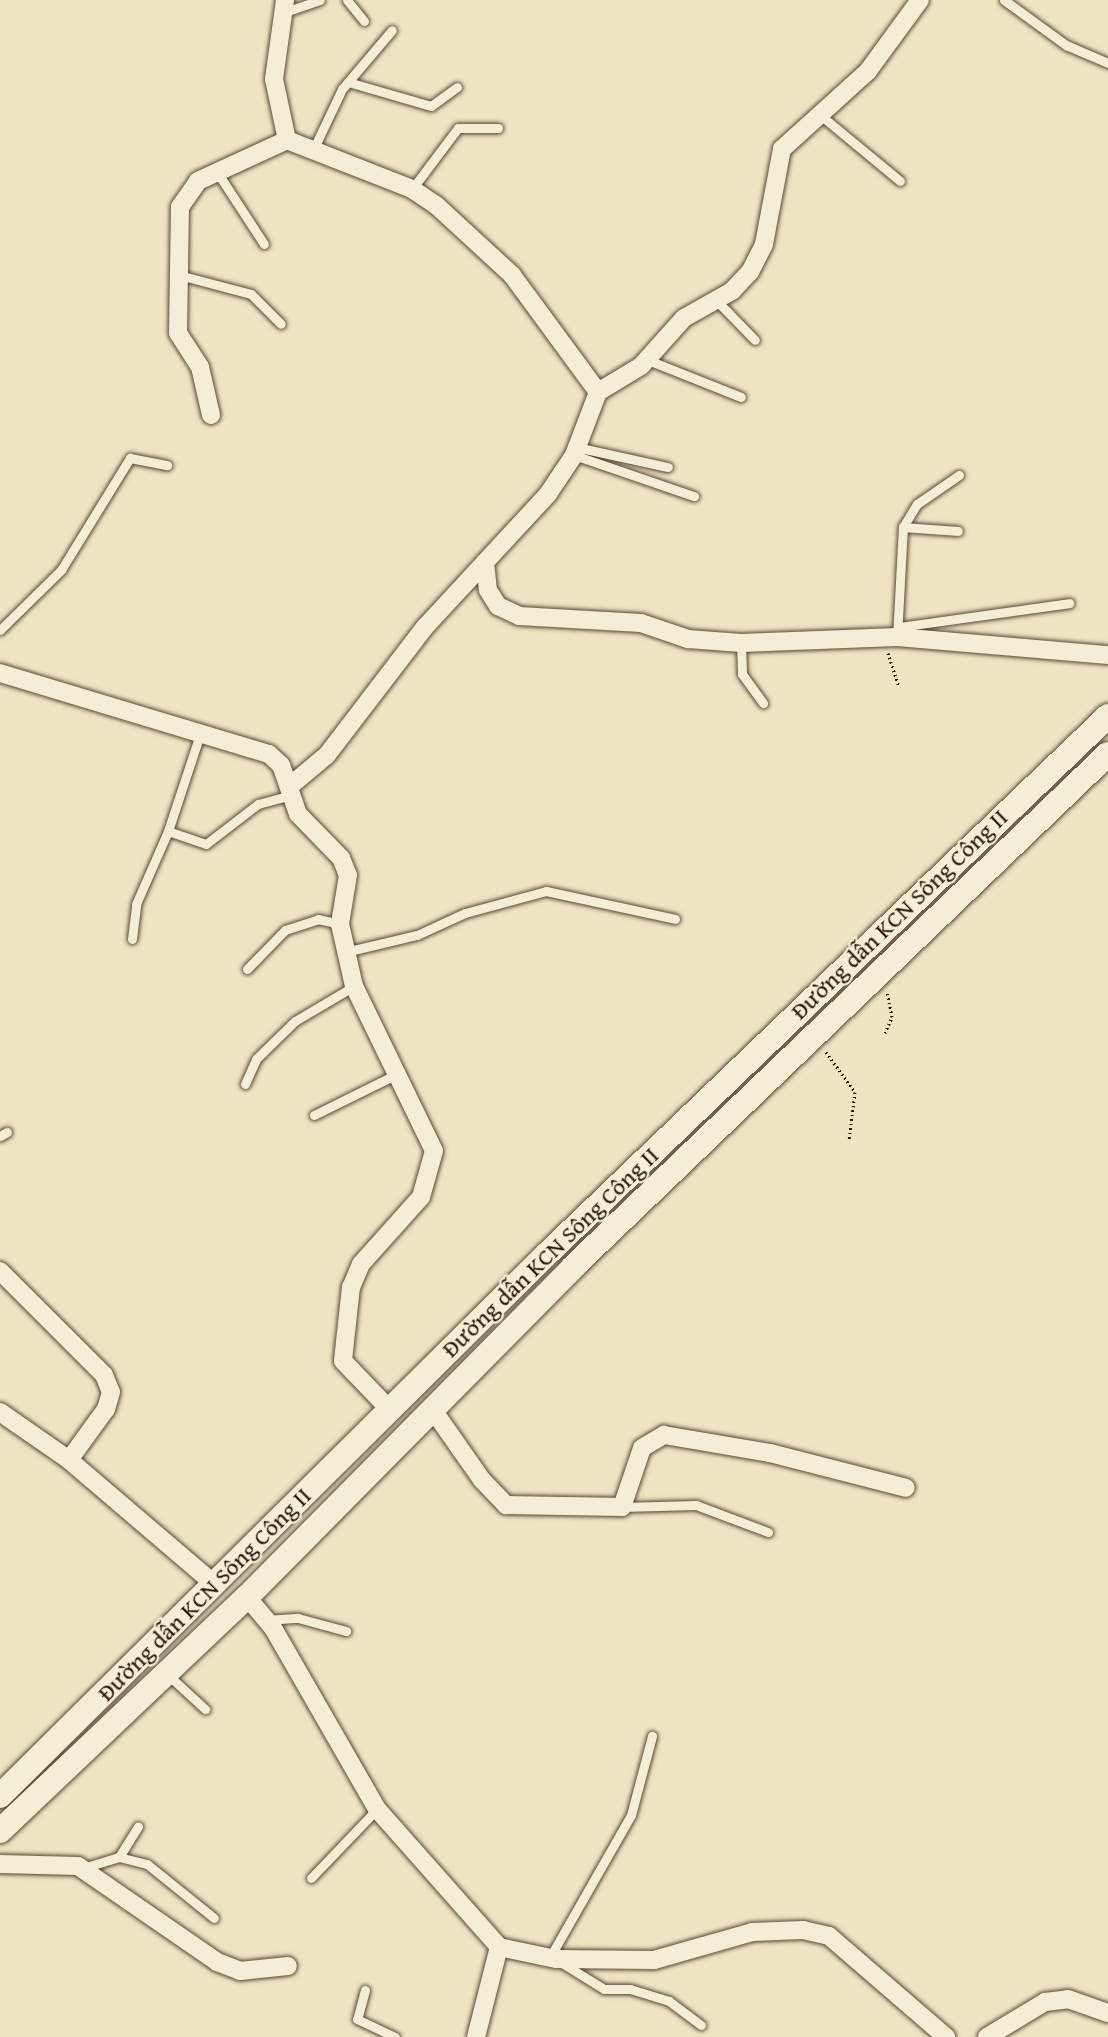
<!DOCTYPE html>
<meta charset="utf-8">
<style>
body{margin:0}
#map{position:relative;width:1108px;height:2037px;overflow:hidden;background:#f0e5c2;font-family:"Gentium Book Plus",serif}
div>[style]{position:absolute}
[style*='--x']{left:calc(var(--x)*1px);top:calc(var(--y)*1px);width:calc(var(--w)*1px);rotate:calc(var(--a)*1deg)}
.path>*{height:3px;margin-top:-1.5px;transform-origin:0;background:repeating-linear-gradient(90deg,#261308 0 1.5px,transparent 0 4.5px)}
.roads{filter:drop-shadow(0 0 2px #584836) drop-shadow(0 0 2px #584836)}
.lane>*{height:9px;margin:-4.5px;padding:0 4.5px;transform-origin:4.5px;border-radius:4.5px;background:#f5eed7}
.street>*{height:18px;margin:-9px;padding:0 9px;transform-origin:9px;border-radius:9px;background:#f5eed7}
.secondary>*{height:24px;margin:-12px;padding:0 12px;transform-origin:12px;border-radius:12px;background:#f5eed7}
span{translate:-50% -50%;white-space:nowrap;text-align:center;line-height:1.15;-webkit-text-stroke:4.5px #f5eed7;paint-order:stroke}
.street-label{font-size:24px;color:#261308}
</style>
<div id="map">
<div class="path">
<div style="--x:888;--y:653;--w:36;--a:72"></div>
<div style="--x:885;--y:1033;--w:17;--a:-66"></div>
<div style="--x:892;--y:1017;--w:26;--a:-101"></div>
<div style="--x:826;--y:1052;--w:49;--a:54.1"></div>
<div style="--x:855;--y:1092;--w:48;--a:97.1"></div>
</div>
<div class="roads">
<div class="lane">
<div style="--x:347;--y:0;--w:27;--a:51"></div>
<div style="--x:1004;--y:0;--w:77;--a:36"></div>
<div style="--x:1066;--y:45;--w:46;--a:23.2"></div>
<div style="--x:282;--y:13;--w:40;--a:-18.9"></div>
<div style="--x:348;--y:82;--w:86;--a:16.1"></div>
<div style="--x:431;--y:106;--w:32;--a:-36"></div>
<div style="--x:819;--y:114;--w:105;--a:39.6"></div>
<div style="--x:313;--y:150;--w:68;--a:-64.6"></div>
<div style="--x:342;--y:89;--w:77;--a:-49.7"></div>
<div style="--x:217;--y:172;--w:86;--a:56.9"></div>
<div style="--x:412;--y:189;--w:76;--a:-53"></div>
<div style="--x:458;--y:128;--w:40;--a:0"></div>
<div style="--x:179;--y:275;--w:74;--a:14.8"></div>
<div style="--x:251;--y:294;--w:42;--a:45"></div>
<div style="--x:715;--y:299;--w:57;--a:45.7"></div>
<div style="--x:648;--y:360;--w:100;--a:21.7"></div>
<div style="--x:576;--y:447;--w:94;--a:12.3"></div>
<div style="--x:574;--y:455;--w:127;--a:18.9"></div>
<div style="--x:903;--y:527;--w:55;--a:4.2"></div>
<div style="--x:899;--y:627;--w:172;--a:-8"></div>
<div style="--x:0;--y:630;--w:86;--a:-44.5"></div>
<div style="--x:61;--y:570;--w:132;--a:-58.4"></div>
<div style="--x:130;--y:458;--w:38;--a:11"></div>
<div style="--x:897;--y:637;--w:110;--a:-86.9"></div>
<div style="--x:903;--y:527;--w:27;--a:-59"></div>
<div style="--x:917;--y:504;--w:51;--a:-34.6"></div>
<div style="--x:741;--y:643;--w:31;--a:88"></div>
<div style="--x:742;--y:674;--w:36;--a:54"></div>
<div style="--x:168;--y:831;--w:40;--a:18.9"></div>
<div style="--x:206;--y:844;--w:66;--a:-37.6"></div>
<div style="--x:258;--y:804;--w:34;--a:-15"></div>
<div style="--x:132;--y:939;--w:35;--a:-83"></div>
<div style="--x:136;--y:904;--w:80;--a:-66.3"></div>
<div style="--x:168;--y:831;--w:102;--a:-71.7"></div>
<div style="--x:345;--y:952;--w:74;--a:-13.3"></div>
<div style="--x:417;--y:935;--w:53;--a:-24.6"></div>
<div style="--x:465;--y:913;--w:84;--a:-15.2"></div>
<div style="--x:546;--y:891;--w:132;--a:12.2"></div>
<div style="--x:247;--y:969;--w:54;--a:-45.7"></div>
<div style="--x:285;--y:930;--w:35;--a:-18"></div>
<div style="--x:318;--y:919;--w:23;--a:13"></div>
<div style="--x:245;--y:1084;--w:27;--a:-66"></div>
<div style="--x:256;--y:1059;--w:54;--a:-44.3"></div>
<div style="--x:295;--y:1021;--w:69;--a:-30.7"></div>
<div style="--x:314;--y:1115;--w:95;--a:-26.3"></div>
<div style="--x:0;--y:1136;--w:8;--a:-30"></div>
<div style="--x:622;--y:1507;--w:74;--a:-1.5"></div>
<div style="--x:696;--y:1505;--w:77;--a:20.6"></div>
<div style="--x:266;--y:1620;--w:32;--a:-4"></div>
<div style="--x:298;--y:1618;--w:50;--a:15.2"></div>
<div style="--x:167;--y:1674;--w:52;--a:42.6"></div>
<div style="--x:119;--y:1857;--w:36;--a:-58"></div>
<div style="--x:83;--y:1868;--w:38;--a:-17"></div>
<div style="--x:119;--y:1857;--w:29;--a:14"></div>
<div style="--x:147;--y:1864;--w:86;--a:38.9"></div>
<div style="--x:311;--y:1878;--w:95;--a:-46.3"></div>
<div style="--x:550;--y:1957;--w:163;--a:-60.3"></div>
<div style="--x:631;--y:1815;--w:82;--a:-75.1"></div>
<div style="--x:557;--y:1960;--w:55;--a:31.7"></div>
<div style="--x:604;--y:1989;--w:26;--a:0"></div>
<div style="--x:630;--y:1989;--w:41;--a:17.1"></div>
<div style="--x:669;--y:2001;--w:40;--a:37"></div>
<div style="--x:365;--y:1990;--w:30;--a:105"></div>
<div style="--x:357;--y:2019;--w:42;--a:25.3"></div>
</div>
<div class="street">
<div style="--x:285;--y:0;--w:80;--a:97.9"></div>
<div style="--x:274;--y:79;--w:62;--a:78"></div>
<div style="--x:211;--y:415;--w:49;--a:-102.9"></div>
<div style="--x:200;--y:367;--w:40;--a:-122.9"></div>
<div style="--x:178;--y:333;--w:126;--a:-89.1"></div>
<div style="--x:180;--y:207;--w:32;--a:-55"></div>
<div style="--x:198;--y:181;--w:98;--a:-24.7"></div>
<div style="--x:287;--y:140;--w:134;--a:21.4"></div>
<div style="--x:412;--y:189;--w:30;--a:34"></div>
<div style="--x:437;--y:206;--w:102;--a:42.6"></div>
<div style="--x:512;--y:275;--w:145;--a:53.7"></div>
<div style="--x:485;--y:562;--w:28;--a:84"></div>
<div style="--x:488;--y:590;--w:19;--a:58"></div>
<div style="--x:498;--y:606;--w:23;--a:25"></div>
<div style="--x:519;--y:616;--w:122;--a:3.3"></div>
<div style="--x:641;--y:623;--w:50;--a:18.8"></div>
<div style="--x:688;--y:639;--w:53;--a:4.3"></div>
<div style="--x:741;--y:643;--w:156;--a:-2.2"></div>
<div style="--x:897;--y:637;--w:212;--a:4.9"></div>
<div style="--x:0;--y:673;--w:281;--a:16.8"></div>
<div style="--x:269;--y:754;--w:16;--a:43"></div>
<div style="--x:281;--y:765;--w:52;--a:70.9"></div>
<div style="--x:298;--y:814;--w:62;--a:45.7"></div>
<div style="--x:341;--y:858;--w:18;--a:68"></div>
<div style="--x:348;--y:875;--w:50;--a:99.3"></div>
<div style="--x:340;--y:924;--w:64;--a:77.3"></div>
<div style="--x:354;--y:986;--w:183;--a:64.1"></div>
<div style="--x:434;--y:1151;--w:48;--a:105.8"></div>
<div style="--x:421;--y:1197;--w:90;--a:131.8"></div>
<div style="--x:361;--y:1264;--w:25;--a:113"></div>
<div style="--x:351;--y:1287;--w:74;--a:96.2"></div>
<div style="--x:343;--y:1361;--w:68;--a:46.2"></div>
<div style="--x:290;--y:786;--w:48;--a:-40"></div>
<div style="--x:327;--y:755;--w:161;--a:-52.6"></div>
<div style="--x:425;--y:627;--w:181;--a:-47.2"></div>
<div style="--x:548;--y:494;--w:47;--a:-56.3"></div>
<div style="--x:574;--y:455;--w:67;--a:-69.1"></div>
<div style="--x:598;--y:392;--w:50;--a:-31.2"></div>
<div style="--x:641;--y:366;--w:64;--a:-48.1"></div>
<div style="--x:684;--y:318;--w:55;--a:-29.4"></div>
<div style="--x:732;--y:291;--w:26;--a:-47"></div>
<div style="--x:750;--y:272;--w:31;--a:-63"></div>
<div style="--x:764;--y:244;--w:97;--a:-79.3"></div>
<div style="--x:782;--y:149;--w:116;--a:-42.2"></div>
<div style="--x:868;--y:71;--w:88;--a:-53.8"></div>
<div style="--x:0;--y:1271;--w:147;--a:45"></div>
<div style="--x:104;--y:1375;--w:18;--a:68"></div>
<div style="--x:111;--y:1392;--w:18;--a:106"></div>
<div style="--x:106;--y:1409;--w:63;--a:126"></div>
<div style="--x:433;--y:1410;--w:85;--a:55"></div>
<div style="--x:482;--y:1480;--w:35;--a:46"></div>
<div style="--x:506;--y:1505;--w:116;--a:1"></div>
<div style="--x:622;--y:1507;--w:62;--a:-71.3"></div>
<div style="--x:642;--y:1448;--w:26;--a:-31"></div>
<div style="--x:664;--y:1435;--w:108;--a:9.6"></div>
<div style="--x:770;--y:1453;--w:140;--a:14.4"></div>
<div style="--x:0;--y:1412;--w:84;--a:34.8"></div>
<div style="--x:69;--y:1460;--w:191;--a:40.5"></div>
<div style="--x:247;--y:1597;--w:40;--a:50"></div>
<div style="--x:273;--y:1628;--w:209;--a:60.1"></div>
<div style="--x:377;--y:1809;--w:184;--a:48.5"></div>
<div style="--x:499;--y:1947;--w:58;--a:11.9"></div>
<div style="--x:556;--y:1959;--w:98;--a:0.6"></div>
<div style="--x:654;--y:1960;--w:102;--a:-15.9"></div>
<div style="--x:752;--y:1932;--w:51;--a:-2.2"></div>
<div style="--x:803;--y:1930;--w:27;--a:13"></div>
<div style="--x:829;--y:1936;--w:155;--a:40.8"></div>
<div style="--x:0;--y:1864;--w:78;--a:1.5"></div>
<div style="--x:78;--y:1866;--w:169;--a:34.6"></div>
<div style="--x:217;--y:1962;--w:25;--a:21"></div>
<div style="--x:240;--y:1971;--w:48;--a:-5.9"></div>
<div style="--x:476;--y:2037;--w:93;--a:-75.7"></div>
<div style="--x:987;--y:2037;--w:68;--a:-31.1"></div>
<div style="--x:1045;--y:2002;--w:23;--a:-7"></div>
<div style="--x:1068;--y:1999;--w:42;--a:19.3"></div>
</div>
<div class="secondary">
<div style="--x:0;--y:1796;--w:771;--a:-44.74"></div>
<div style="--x:548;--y:1253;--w:776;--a:-43.8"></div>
<div style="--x:0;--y:1831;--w:340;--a:-43.5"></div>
<div style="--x:247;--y:1597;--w:464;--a:-45.3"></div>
<div style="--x:573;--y:1267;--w:741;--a:-43.8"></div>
</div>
</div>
<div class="street-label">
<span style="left:899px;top:914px;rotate:-44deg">Đường dẫn KCN Sông Công II</span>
<span style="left:550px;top:1252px;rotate:-44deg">Đường dẫn KCN Sông Công II</span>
<span style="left:204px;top:1594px;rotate:-45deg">Đường dẫn KCN Sông Công II</span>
</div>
</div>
